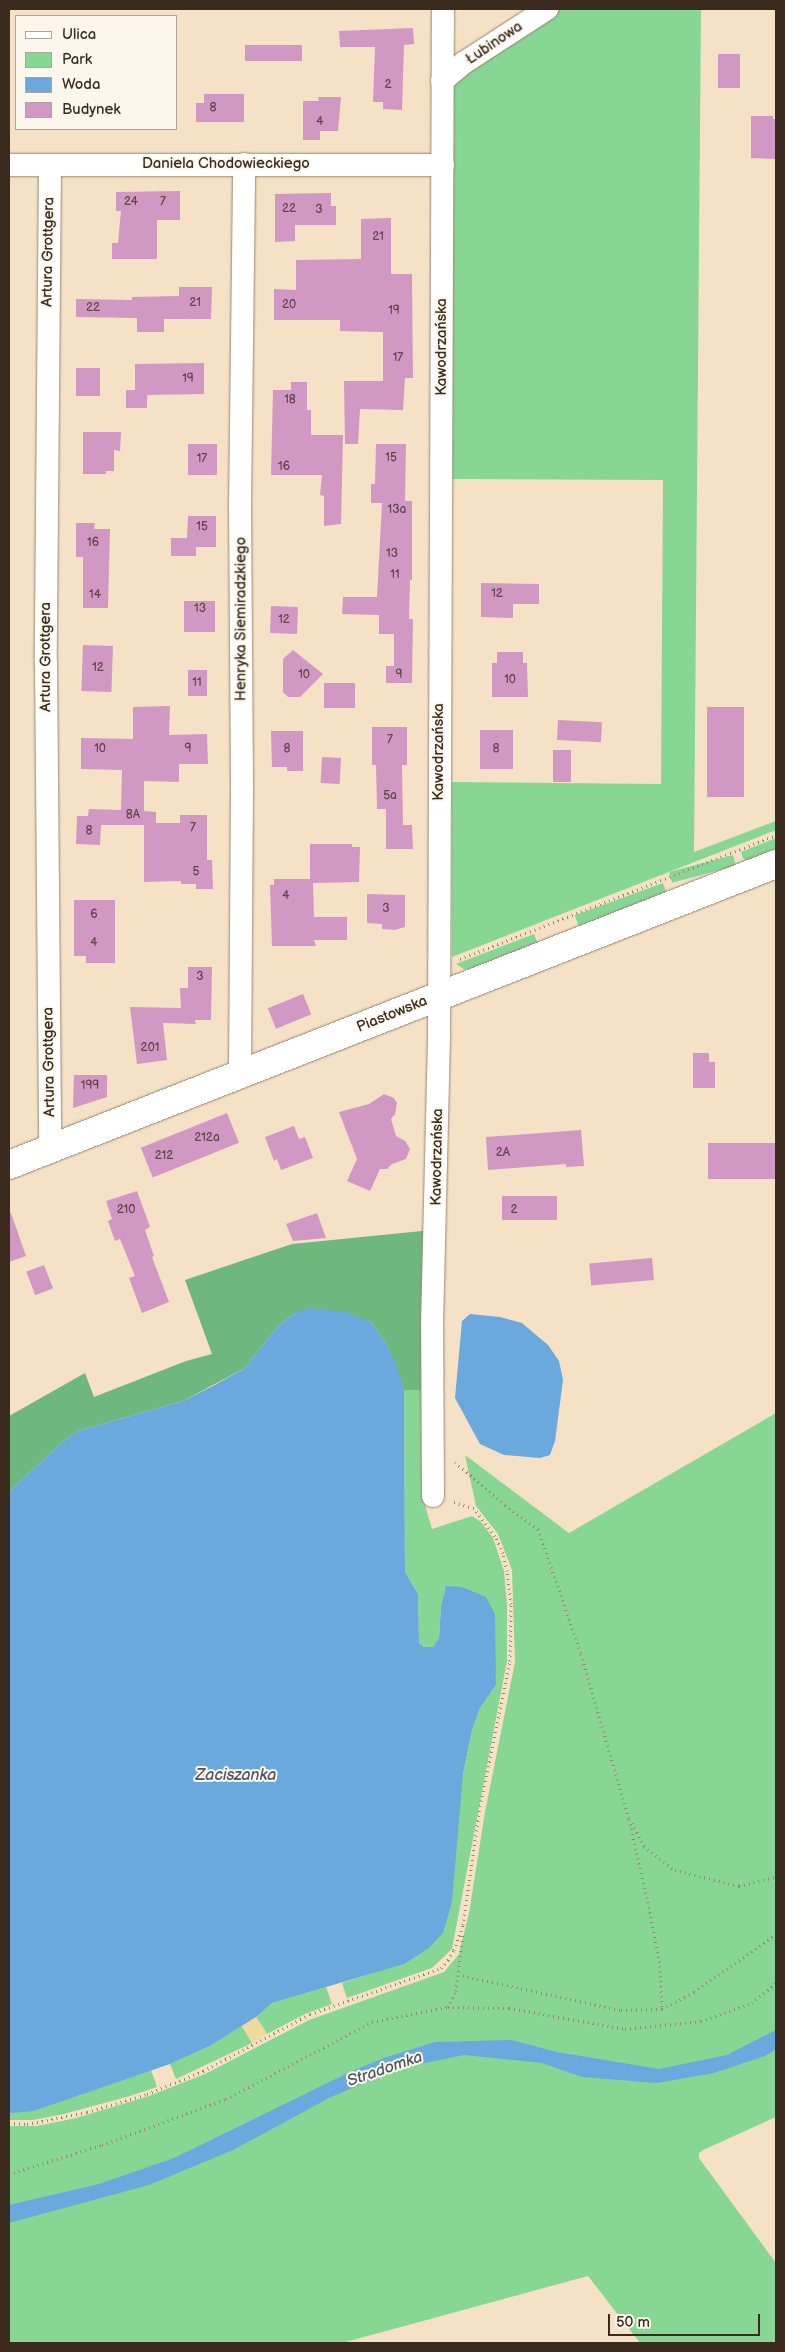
<!DOCTYPE html>
<meta charset="utf-8">
<style>
body{margin:0}
#map{position:relative;width:785px;height:2352px;overflow:hidden;background:#f5e1c6;font-family:"Balsamiq Sans",sans-serif}
div>[style]{position:absolute}
[style*='--x']{left:calc(var(--x)*1px);top:calc(var(--y)*1px);width:calc(var(--w)*1px);rotate:calc(var(--a)*1deg)}
.green>*{inset:0;background:#88d694;transform-origin:0 0}
.forest>*{inset:0;background:#6eb77e}
.sand>*{inset:0;background:#eeda9e;transform-origin:0 0}
.water>*{inset:0;background:#6ba8dd}
.building>*{inset:0;background:#d198c4;transform-origin:0 0}
.path>*{height:3px;margin-top:-1.5px;transform-origin:0;background:repeating-linear-gradient(90deg,#988672 0 1px,transparent 0 5px)}
.roads{filter:drop-shadow(0 0 1px #988672) drop-shadow(0 0 1px #988672)}
.minor>*{height:22px;margin:-11px;padding:0 11px;transform-origin:11px;border-radius:11px;background:#fff}
.tertiary>*{height:28px;margin:-14px;padding:0 14px;transform-origin:14px;border-radius:14px;background:#fff}
span{translate:-50% -50%;white-space:nowrap;text-align:center;line-height:1.15;-webkit-text-stroke:4px #fbf7ec;paint-order:stroke}
.number-label{font-size:12px;color:#604648}
.number-label span{-webkit-text-stroke-width:0}
.street-label{font-size:15px;color:#3b2a1e}
.water-label{font-size:16px;color:#4c5661;font-style:italic}
.frame{position:absolute;inset:0;border:10px solid #3b2a1e;pointer-events:none}
.legend{position:absolute;left:15px;top:15px;width:162px;height:115px;box-sizing:border-box;background:#fbf7ec;border:1px solid #aea59a;margin:0;padding:6px 9px;list-style:none;font-size:15px;color:#3b2a1e}
.legend li{display:flex;align-items:center;gap:10px;height:25px}
.legend b{width:25px;border:1px solid #aea59a}
.scale{position:absolute;left:608px;top:2314px;width:152px;height:22px;box-sizing:border-box;border:2px solid #3b2a1e;border-top:0;padding-left:6px;font-size:15px;line-height:18px;white-space:nowrap;color:#3b2a1e;-webkit-text-stroke:4px #fbf7ec;paint-order:stroke}
</style>
<div id="map">
<div class="green">
<div style="clip-path:polygon(560px 9px,701px 9px,694px 852px,776px 821px,776px 830px,452px 957px,452px 782px,661px 784px,663px 480px,449px 479px,452px 89px,460px 78px)"></div>
<div style="clip-path:polygon(776px 838px,776px 851px,748px 862px,743px 858px,741px 852px)"></div>
<div style="left:733px;top:855px;width:11px;height:66px;rotate:75deg"></div>
<div style="left:663px;top:883px;width:12px;height:94px;rotate:70deg"></div>
<div style="clip-path:polygon(534px 934px,538px 944px,473px 969px,464px 969px,456px 964px)"></div>
<div style="clip-path:polygon(404px 1390px,425px 1390px,423px 1498px,432px 1529px,472px 1516px,481px 1522px,493px 1538px,504px 1571px,507px 1604px,507px 1661px,452px 1949px,432px 1968px,347px 1998px,342px 1983px,373px 1973px,463px 1774px,472px 1730px,480px 1708px,496px 1685px,494px 1657px,441px 1607px,439px 1638px,433px 1647px,424px 1647px,419px 1643px,418px 1594px,405px 1572px)"></div>
<div style="clip-path:polygon(776px 1413px,776px 2117px,703px 2150px,699px 2153px,699px 2158px,776px 2263px,776px 2343px,640px 2343px,588px 2276px,342px 2343px,9px 2343px,9px 2126px,37px 2126px,76px 2118px,149px 2096px,205px 2074px,309px 2020px,444px 1972px,459px 1954px,469px 1913px,485px 1812px,515px 1662px,512px 1570px,498px 1534px,476px 1506px,465px 1455px,569px 1533px)"></div>
<div style="clip-path:polygon(326px 1987px,332px 2004px,305px 2014px,267px 2034px,256px 2017px,272px 2003px)"></div>
<div style="clip-path:polygon(242px 2026px,252px 2043px,176px 2079px,170px 2064px,210px 2046px)"></div>
<div style="clip-path:polygon(151px 2070px,157px 2087px,130px 2096px,64px 2114px,33px 2120px,9px 2120px,9px 2111px,34px 2111px)"></div>
</div>
<div class="forest">
<div style="clip-path:polygon(432px 1230px,425px 1390px,404px 1390px,387px 1345px,371px 1322px,295px 1313px,278px 1326px,245px 1368px,183px 1401px,78px 1431px,60px 1444px,13px 1488px,9px 1494px,9px 1416px,85px 1373px,94px 1397px,186px 1361px,212px 1354px,185px 1280px,292px 1244px)"></div>
</div>
<div class="sand">
<div style="left:256px;top:2017px;width:20px;height:17px;rotate:57deg"></div>
</div>
<div class="water">
<div style="clip-path:polygon(310px 1308px,345px 1312px,371px 1322px,387px 1345px,396px 1365px,404px 1390px,405px 1572px,418px 1594px,419px 1643px,424px 1647px,433px 1647px,439px 1638px,441px 1607px,446px 1586px,462px 1587px,486px 1597px,495px 1614px,496px 1685px,480px 1708px,472px 1730px,463px 1774px,452px 1902px,443px 1933px,429px 1948px,404px 1964px,272px 2003px,256px 2017px,210px 2046px,170px 2064px,34px 2111px,11px 2113px,9px 2111px,9px 1494px,13px 1488px,60px 1444px,78px 1431px,183px 1401px,213px 1386px,245px 1368px,278px 1326px,295px 1313px)"></div>
<div style="clip-path:polygon(470px 1314px,500px 1317px,522px 1323px,548px 1345px,559px 1361px,563px 1380px,555px 1441px,550px 1455px,540px 1458px,504px 1455px,480px 1444px,455px 1398px,462px 1321px)"></div>
<div style="clip-path:polygon(776px 2030px,776px 2049px,765px 2056px,714px 2073px,657px 2083px,582px 2077px,542px 2063px,464px 2055px,396px 2069px,329px 2098px,233px 2150px,149px 2185px,9px 2223px,9px 2205px,99px 2184px,174px 2158px,352px 2071px,384px 2058px,435px 2042px,511px 2040px,557px 2052px,659px 2069px,727px 2055px)"></div>
</div>
<div class="building">
<div style="clip-path:polygon(413px 28px,414px 44px,404px 45px,402px 110px,383px 109px,383px 102px,373px 102px,375px 47px,340px 47px,339px 31px)"></div>
<div style="left:245px;top:45px;width:57px;height:16px"></div>
<div style="left:718px;top:54px;width:22px;height:34px"></div>
<div style="clip-path:polygon(204px 94px,244px 94px,244px 122px,196px 122px,196px 103px,204px 103px)"></div>
<div style="clip-path:polygon(318px 97px,341px 97px,338px 131px,320px 131px,320px 140px,303px 140px,303px 101px,319px 101px)"></div>
<div style="clip-path:polygon(751px 116px,773px 116px,773px 119px,776px 119px,776px 159px,751px 158px)"></div>
<div style="clip-path:polygon(180px 191px,180px 220px,157px 220px,157px 259px,112px 259px,112px 243px,118px 243px,121px 211px,116px 211px,116px 192px)"></div>
<div style="clip-path:polygon(331px 193px,331px 206px,336px 206px,336px 225px,295px 225px,295px 241px,275px 242px,275px 194px)"></div>
<div style="clip-path:polygon(391px 218px,391px 274px,412px 274px,413px 378px,405px 378px,403px 410px,360px 409px,358px 444px,345px 444px,344px 381px,383px 381px,383px 332px,340px 331px,340px 320px,274px 320px,274px 289px,296px 290px,296px 260px,361px 259px,361px 219px)"></div>
<div style="clip-path:polygon(179px 287px,212px 287px,211px 319px,164px 319px,164px 332px,137px 332px,137px 318px,76px 317px,76px 299px,132px 300px,132px 297px,179px 296px)"></div>
<div style="clip-path:polygon(204px 363px,204px 394px,147px 395px,147px 408px,126px 408px,126px 390px,135px 390px,135px 364px)"></div>
<div style="left:76px;top:368px;width:24px;height:28px"></div>
<div style="clip-path:polygon(291px 382px,307px 382px,307px 410px,311px 410px,311px 435px,343px 435px,341px 524px,324px 526px,324px 496px,320px 495px,322px 475px,271px 475px,273px 390px,291px 390px)"></div>
<div style="clip-path:polygon(83px 432px,121px 432px,120px 451px,114px 450px,114px 471px,106px 471px,106px 474px,83px 474px)"></div>
<div style="left:188px;top:444px;width:29px;height:31px"></div>
<div style="clip-path:polygon(376px 444px,406px 444px,405px 501px,412px 501px,412px 580px,410px 580px,409px 619px,413px 619px,412px 683px,386px 683px,386px 666px,394px 666px,394px 634px,379px 634px,379px 615px,342px 614px,343px 597px,377px 597px,382px 503px,371px 503px,371px 484px,375px 484px)"></div>
<div style="clip-path:polygon(188px 516px,216px 516px,216px 547px,196px 547px,196px 556px,171px 556px,171px 538px,187px 538px)"></div>
<div style="clip-path:polygon(76px 523px,95px 523px,94px 529px,110px 529px,108px 608px,83px 608px,83px 557px,76px 557px)"></div>
<div style="clip-path:polygon(481px 583px,539px 584px,539px 604px,513px 604px,513px 618px,481px 617px)"></div>
<div style="left:184px;top:601px;width:31px;height:31px"></div>
<div style="left:271px;top:606px;width:27px;height:27px;rotate:2deg"></div>
<div style="left:83px;top:645px;width:30px;height:46px;rotate:2deg"></div>
<div style="clip-path:polygon(293px 650px,323px 674px,300px 697px,288px 697px,283px 692px,283px 659px)"></div>
<div style="clip-path:polygon(497px 652px,523px 652px,523px 663px,527px 663px,528px 697px,492px 697px,492px 663px,497px 663px)"></div>
<div style="left:188px;top:670px;width:19px;height:26px"></div>
<div style="left:324px;top:683px;width:31px;height:25px"></div>
<div style="clip-path:polygon(170px 706px,169px 735px,207px 734px,208px 764px,179px 764px,179px 782px,144px 781px,144px 811px,156px 812px,156px 823px,180px 823px,180px 815px,207px 815px,207px 860px,212px 860px,213px 889px,196px 889px,196px 884px,181px 884px,181px 881px,144px 882px,144px 825px,101px 825px,100px 845px,76px 844px,77px 816px,88px 816px,89px 809px,121px 810px,122px 770px,81px 769px,81px 738px,133px 739px,133px 707px)"></div>
<div style="left:707px;top:707px;width:37px;height:90px"></div>
<div style="left:558px;top:720px;width:44px;height:20px;rotate:3deg"></div>
<div style="clip-path:polygon(372px 727px,407px 727px,407px 765px,402px 765px,403px 825px,412px 825px,413px 849px,386px 849px,386px 809px,377px 809px,376px 765px,372px 765px)"></div>
<div style="left:480px;top:730px;width:33px;height:39px"></div>
<div style="clip-path:polygon(271px 731px,303px 731px,303px 771px,287px 771px,287px 767px,272px 767px)"></div>
<div style="left:571px;top:750px;width:32px;height:18px;rotate:90deg"></div>
<div style="left:322px;top:757px;width:19px;height:26px;rotate:3deg"></div>
<div style="clip-path:polygon(310px 844px,352px 844px,352px 847px,360px 847px,359px 882px,313px 883px,314px 917px,347px 917px,347px 940px,314px 940px,316px 946px,272px 946px,270px 885px,274px 885px,274px 879px,310px 879px)"></div>
<div style="clip-path:polygon(367px 894px,405px 895px,405px 927px,395px 930px,382px 929px,382px 924px,367px 923px)"></div>
<div style="clip-path:polygon(74px 900px,115px 900px,115px 963px,86px 963px,86px 956px,74px 956px)"></div>
<div style="clip-path:polygon(188px 967px,212px 967px,211px 1020px,195px 1020px,196px 1024px,163px 1023px,167px 1060px,137px 1064px,130px 1007px,181px 1008px,180px 988px,188px 988px)"></div>
<div style="left:303px;top:994px;width:22px;height:38px;rotate:68deg"></div>
<div style="clip-path:polygon(693px 1053px,709px 1053px,709px 1062px,715px 1062px,715px 1088px,693px 1088px)"></div>
<div style="clip-path:polygon(74px 1075px,107px 1075px,107px 1097px,73px 1108px)"></div>
<div style="clip-path:polygon(384px 1094px,394px 1098px,397px 1103px,395px 1114px,391px 1119px,396px 1136px,405px 1141px,410px 1149px,406px 1159px,392px 1164px,387px 1169px,380px 1169px,370px 1191px,347px 1181px,357px 1159px,339px 1112px,369px 1104px)"></div>
<div style="left:227px;top:1113px;width:32px;height:93px;rotate:68deg"></div>
<div style="clip-path:polygon(294px 1126px,299px 1139px,305px 1137px,313px 1158px,281px 1170px,277px 1159px,274px 1161px,265px 1137px)"></div>
<div style="clip-path:polygon(581px 1130px,584px 1166px,566px 1167px,566px 1164px,488px 1170px,486px 1137px)"></div>
<div style="left:776px;top:1143px;width:36px;height:68px;rotate:90deg"></div>
<div style="clip-path:polygon(137px 1191px,150px 1227px,145px 1230px,154px 1256px,152px 1257px,169px 1302px,142px 1313px,129px 1278px,135px 1276px,120px 1239px,115px 1241px,108px 1221px,112px 1219px,106px 1201px)"></div>
<div style="left:557px;top:1196px;width:24px;height:55px;rotate:90deg"></div>
<div style="clip-path:polygon(9px 1213px,11px 1213px,26px 1256px,9px 1262px)"></div>
<div style="clip-path:polygon(317px 1213px,326px 1238px,293px 1241px,286px 1224px)"></div>
<div style="left:652px;top:1258px;width:22px;height:63px;rotate:85deg"></div>
<div style="left:44px;top:1265px;width:25px;height:19px;rotate:69deg"></div>
</div>
<div class="path">
<div style="--x:460;--y:959;--w:339;--a:-21.4"></div>
<div style="--x:455;--y:1462;--w:66;--a:40.7"></div>
<div style="--x:505;--y:1505;--w:41;--a:36"></div>
<div style="--x:538;--y:1529;--w:132;--a:71"></div>
<div style="--x:581;--y:1654;--w:172;--a:73.8"></div>
<div style="--x:629;--y:1819;--w:90;--a:77.2"></div>
<div style="--x:649;--y:1907;--w:60;--a:79.4"></div>
<div style="--x:660;--y:1966;--w:43;--a:87.3"></div>
<div style="--x:662;--y:2009;--w:42;--a:178.6"></div>
<div style="--x:620;--y:2010;--w:165;--a:-167.7"></div>
<div style="--x:632;--y:1823;--w:26;--a:62"></div>
<div style="--x:644;--y:1846;--w:39;--a:38"></div>
<div style="--x:675;--y:1870;--w:66;--a:14"></div>
<div style="--x:739;--y:1886;--w:38;--a:-14"></div>
<div style="--x:448;--y:2007;--w:61;--a:0.9"></div>
<div style="--x:509;--y:2008;--w:118;--a:10.3"></div>
<div style="--x:625;--y:2029;--w:76;--a:-6"></div>
<div style="--x:701;--y:2021;--w:54;--a:-19.4"></div>
<div style="--x:752;--y:2003;--w:31;--a:-40"></div>
<div style="--x:662;--y:2009;--w:36;--a:-28"></div>
<div style="--x:694;--y:1992;--w:100;--a:-35.3"></div>
<div style="--x:9;--y:2123;--w:18;--a:3"></div>
<div style="--x:27;--y:2124;--w:61;--a:-11.3"></div>
<div style="--x:87;--y:2112;--w:63;--a:-16.7"></div>
<div style="--x:147;--y:2094;--w:61;--a:-22.3"></div>
<div style="--x:203;--y:2071;--w:121;--a:-28"></div>
<div style="--x:310;--y:2014;--w:139;--a:-19.3"></div>
<div style="--x:441;--y:1968;--w:11;--a:-49"></div>
<div style="--x:448;--y:1960;--w:12;--a:-59"></div>
<div style="--x:454;--y:1950;--w:27;--a:-70"></div>
<div style="--x:463;--y:1925;--w:120;--a:-81.9"></div>
<div style="--x:480;--y:1806;--w:148;--a:-78.3"></div>
<div style="--x:510;--y:1661;--w:57;--a:-89"></div>
<div style="--x:511;--y:1604;--w:33;--a:-97"></div>
<div style="--x:507;--y:1571;--w:18;--a:-103"></div>
<div style="--x:503;--y:1553;--w:19;--a:-115"></div>
<div style="--x:495;--y:1536;--w:35;--a:-127"></div>
<div style="--x:474;--y:1508;--w:22;--a:-164"></div>
<div style="--x:9;--y:2174;--w:97;--a:-17.3"></div>
<div style="--x:102;--y:2145;--w:132;--a:-20.4"></div>
<div style="--x:226;--y:2099;--w:165;--a:-27.8"></div>
<div style="--x:372;--y:2022;--w:77;--a:-11.2"></div>
<div style="--x:448;--y:2007;--w:18;--a:-63"></div>
<div style="--x:456;--y:1991;--w:59;--a:-83.2"></div>
</div>
<div class="roads">
<div class="minor">
<div style="--x:442;--y:81;--w:30;--a:-40"></div>
<div style="--x:465;--y:62;--w:98;--a:-32.9"></div>
<div style="--x:9;--y:165;--w:434;--a:0"></div>
<div style="--x:50;--y:165;--w:497;--a:90.5"></div>
<div style="--x:46;--y:662;--w:487;--a:89.5"></div>
<div style="--x:240;--y:1074;--w:288;--a:-89.6"></div>
<div style="--x:242;--y:786;--w:279;--a:-90.4"></div>
<div style="--x:240;--y:507;--w:343;--a:-89.3"></div>
<div style="--x:433;--y:1496;--w:171;--a:-90.3"></div>
<div style="--x:432;--y:1325;--w:292;--a:-88.6"></div>
<div style="--x:439;--y:1033;--w:1024;--a:-89.78"></div>
</div>
<div class="tertiary">
<div style="--x:9;--y:1165;--w:824;--a:-21.43"></div>
</div>
</div>
<div class="number-label">
<span style="left:388px;top:85px">2</span>
<span style="left:213px;top:108px">8</span>
<span style="left:320px;top:122px">4</span>
<span style="left:131px;top:202px">24</span>
<span style="left:163px;top:202px">7</span>
<span style="left:289px;top:209px">22</span>
<span style="left:319px;top:210px">3</span>
<span style="left:378px;top:237px">21</span>
<span style="left:195px;top:303px">21</span>
<span style="left:289px;top:305px">20</span>
<span style="left:93px;top:308px">22</span>
<span style="left:394px;top:311px">19</span>
<span style="left:398px;top:358px">17</span>
<span style="left:188px;top:379px">19</span>
<span style="left:290px;top:400px">18</span>
<span style="left:391px;top:458px">15</span>
<span style="left:202px;top:459px">17</span>
<span style="left:284px;top:467px">16</span>
<span style="left:397px;top:510px">13a</span>
<span style="left:202px;top:527px">15</span>
<span style="left:93px;top:543px">16</span>
<span style="left:392px;top:554px">13</span>
<span style="left:395px;top:575px">11</span>
<span style="left:497px;top:594px">12</span>
<span style="left:95px;top:595px">14</span>
<span style="left:200px;top:609px">13</span>
<span style="left:284px;top:620px">12</span>
<span style="left:98px;top:668px">12</span>
<span style="left:304px;top:675px">10</span>
<span style="left:399px;top:675px">9</span>
<span style="left:510px;top:680px">10</span>
<span style="left:197px;top:683px">11</span>
<span style="left:390px;top:740px">7</span>
<span style="left:100px;top:749px">10</span>
<span style="left:188px;top:749px">9</span>
<span style="left:287px;top:749px">8</span>
<span style="left:496px;top:749px">8</span>
<span style="left:390px;top:796px">5a</span>
<span style="left:133px;top:815px">8A</span>
<span style="left:193px;top:828px">7</span>
<span style="left:89px;top:831px">8</span>
<span style="left:196px;top:872px">5</span>
<span style="left:286px;top:896px">4</span>
<span style="left:386px;top:909px">3</span>
<span style="left:94px;top:915px">6</span>
<span style="left:94px;top:943px">4</span>
<span style="left:200px;top:977px">3</span>
<span style="left:150px;top:1048px">201</span>
<span style="left:90px;top:1086px">199</span>
<span style="left:207px;top:1138px">212a</span>
<span style="left:503px;top:1153px">2A</span>
<span style="left:164px;top:1156px">212</span>
<span style="left:126px;top:1210px">210</span>
<span style="left:514px;top:1210px">2</span>
</div>
<div class="street-label">
<span style="left:494px;top:43px;rotate:-34deg">Łubinowa</span>
<span style="left:226px;top:164px">Daniela Chodowieckiego</span>
<span style="left:48px;top:252px;rotate:-89deg">Artura Grottgera</span>
<span style="left:442px;top:347px;rotate:-90deg">Kawodrzańska</span>
<span style="left:241px;top:619px;rotate:-90deg">Henryka Siemiradzkiego</span>
<span style="left:46px;top:657px;rotate:-90deg">Artura Grottgera</span>
<span style="left:439px;top:752px;rotate:-90deg">Kawodrzańska</span>
<span style="left:392px;top:1014px;rotate:-22deg">Piastowska</span>
<span style="left:49px;top:1062px;rotate:-91deg">Artura Grottgera</span>
<span style="left:437px;top:1157px;rotate:-89deg">Kawodrzańska</span>
</div>
<div class="water-label">
<span style="left:236px;top:1776px">Zaciszanka</span>
<span style="left:385px;top:2070px;rotate:-19deg">Stradomka</span>
</div>
<div class="frame"></div>
<ul class="legend">
<li><b style="height:6px;background:#fff"></b>Ulica</li>
<li><b style="height:14px;background:#88d694"></b>Park</li>
<li><b style="height:14px;background:#6ba8dd"></b>Woda</li>
<li><b style="height:14px;background:#d198c4"></b>Budynek</li>
</ul>
<div class="scale">50 m</div>
</div>
